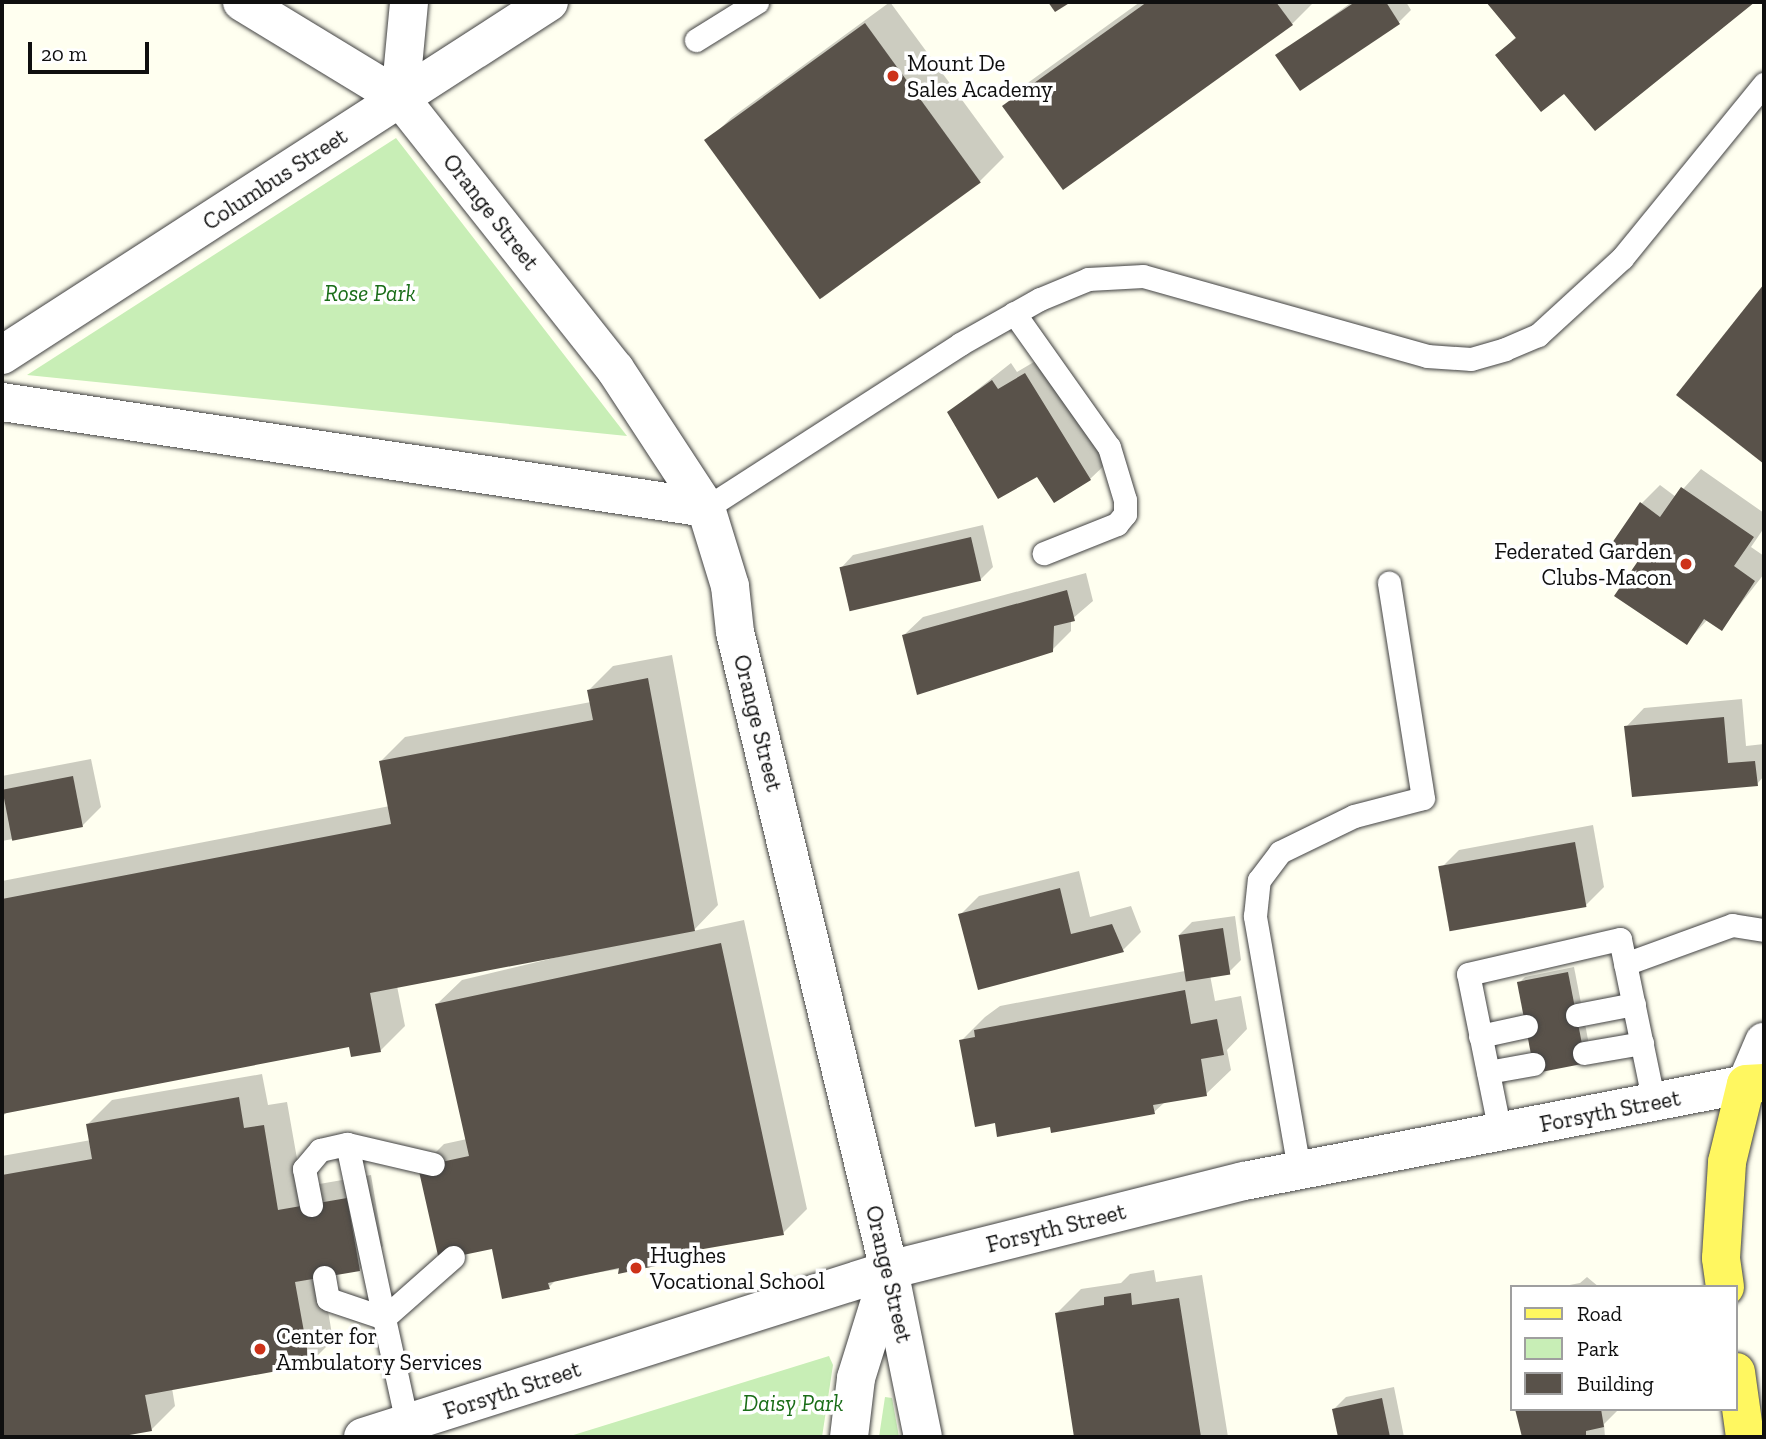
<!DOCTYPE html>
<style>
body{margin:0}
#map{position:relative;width:1766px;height:1439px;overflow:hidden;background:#fffff0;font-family:"Zilla Slab",serif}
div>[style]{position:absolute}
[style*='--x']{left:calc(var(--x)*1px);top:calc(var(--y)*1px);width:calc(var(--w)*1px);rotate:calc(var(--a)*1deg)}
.green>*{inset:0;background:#c8eeb6}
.shadow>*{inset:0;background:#0003}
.building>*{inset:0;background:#59524a;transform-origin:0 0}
.roads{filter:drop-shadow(0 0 2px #424242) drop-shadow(0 0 2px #424242)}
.service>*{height:23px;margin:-11.5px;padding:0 11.5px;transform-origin:11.5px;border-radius:11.5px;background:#fff}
.minor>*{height:38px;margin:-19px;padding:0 19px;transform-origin:19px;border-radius:19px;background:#fff}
.tertiary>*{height:38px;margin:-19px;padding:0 19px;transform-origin:19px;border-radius:19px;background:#fff}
.primary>*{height:38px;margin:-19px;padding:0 19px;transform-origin:19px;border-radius:19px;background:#fff760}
.dots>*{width:19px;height:19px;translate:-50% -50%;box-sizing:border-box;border:4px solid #fff;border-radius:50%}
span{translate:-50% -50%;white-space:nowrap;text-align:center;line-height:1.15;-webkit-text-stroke:7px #fff;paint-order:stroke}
.poi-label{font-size:23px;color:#0f0f0f}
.left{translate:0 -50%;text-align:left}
.right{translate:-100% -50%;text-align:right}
.street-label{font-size:23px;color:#0f0f0f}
.park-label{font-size:23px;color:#1a6d18;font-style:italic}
.frame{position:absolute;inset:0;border:4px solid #0f0f0f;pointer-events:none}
.legend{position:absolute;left:1510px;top:1285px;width:228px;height:126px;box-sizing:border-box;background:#fff;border:2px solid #9f9f9f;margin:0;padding:9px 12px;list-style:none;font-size:21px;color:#0f0f0f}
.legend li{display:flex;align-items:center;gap:14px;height:35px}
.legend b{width:35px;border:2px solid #9f9f9f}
.scale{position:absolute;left:28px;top:42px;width:121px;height:32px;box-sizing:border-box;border:4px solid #0f0f0f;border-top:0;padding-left:9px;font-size:21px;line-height:24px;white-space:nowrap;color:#0f0f0f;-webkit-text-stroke:5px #fff;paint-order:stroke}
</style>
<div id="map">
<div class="green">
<div style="clip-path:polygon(396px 138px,627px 436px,27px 375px)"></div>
<div style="clip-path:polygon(829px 1356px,833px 1365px,822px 1437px,567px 1437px)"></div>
<div style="clip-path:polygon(885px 1397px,892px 1398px,899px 1437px,879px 1437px)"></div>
</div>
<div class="shadow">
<div style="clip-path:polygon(890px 2px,1004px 157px,980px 181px,822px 298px,707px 142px,731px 118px)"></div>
<div style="clip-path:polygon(1140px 2px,1314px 2px,1292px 24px,1005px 106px,1029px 82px)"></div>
<div style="clip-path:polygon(1352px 2px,1406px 2px,1411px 10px,1399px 22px,1278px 55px)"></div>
<div style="clip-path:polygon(1489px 2px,1753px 2px,1595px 129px,1564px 91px,1497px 55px,1517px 36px)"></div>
<div style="clip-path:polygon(1764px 287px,1764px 462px,1679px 395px)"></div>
<div style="clip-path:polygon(1044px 356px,1109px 461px,1090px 479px,1038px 475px,949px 412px,1011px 363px,1017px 372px)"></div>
<div style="clip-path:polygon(1701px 469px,1764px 513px,1764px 528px,1751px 547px,1764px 556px,1764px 574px,1721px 629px,1708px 619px,1686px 643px,1640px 561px,1641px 504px,1660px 485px,1676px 497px)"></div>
<div style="clip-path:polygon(983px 525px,993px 567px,980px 580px,841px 568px,853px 555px)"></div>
<div style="clip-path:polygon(1086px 573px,1093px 601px,1071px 620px,1071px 631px,1052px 650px,904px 635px,923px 617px)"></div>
<div style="clip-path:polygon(672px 655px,718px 905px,693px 931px,744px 920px,807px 1209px,783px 1233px,674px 1253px,664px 1262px,557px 1279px,549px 1287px,493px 1247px,420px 1168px,444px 1144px,467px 1139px,437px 1004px,462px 980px,591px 949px,397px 986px,405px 1026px,381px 1050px,350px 1045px,8px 1111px,2px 1117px,2px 881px,390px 806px,381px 761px,405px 737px,591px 702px,589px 690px,613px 666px)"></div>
<div style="clip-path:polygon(1742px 699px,1746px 746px,1764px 744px,1764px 776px,1757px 784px,1626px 727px,1644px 708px)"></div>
<div style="clip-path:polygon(91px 759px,101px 807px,82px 826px,2px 841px,2px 776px)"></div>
<div style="clip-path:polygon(1593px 825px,1604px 887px,1586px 905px,1440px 869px,1459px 850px)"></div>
<div style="clip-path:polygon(1079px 871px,1090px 917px,1131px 906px,1141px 932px,1123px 950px,960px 915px,979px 896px)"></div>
<div style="clip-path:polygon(1235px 916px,1241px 960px,1229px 972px,1210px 975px,1215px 1001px,1241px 996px,1247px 1029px,1227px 1050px,1231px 1070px,1206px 1094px,1165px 1102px,1154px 1112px,1052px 1125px,996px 1121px,961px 1041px,985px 1017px,1000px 1006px,1185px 971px,1180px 934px,1192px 922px)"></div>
<div style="clip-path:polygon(1574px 967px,1591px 1055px,1519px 983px,1525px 977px)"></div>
<div style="clip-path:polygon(262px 1074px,268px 1105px,287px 1102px,302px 1187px,371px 1175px,383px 1246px,359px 1270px,322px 1276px,333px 1340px,309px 1364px,172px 1388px,175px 1406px,151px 1430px,107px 1437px,2px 1437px,2px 1156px,91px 1140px,88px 1124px,112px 1100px)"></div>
<div style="clip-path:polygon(1154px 1270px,1156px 1282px,1202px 1275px,1228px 1437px,1076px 1437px,1057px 1313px,1081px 1289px,1121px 1283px,1130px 1274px)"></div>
<div style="clip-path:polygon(1587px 1277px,1599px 1287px,1559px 1287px,1580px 1283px)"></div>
<div style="clip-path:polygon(1394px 1387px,1404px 1437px,1340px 1437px,1334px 1409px,1346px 1397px)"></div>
<div style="clip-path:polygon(1517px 1409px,1619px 1409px,1604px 1424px,1605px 1437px,1524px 1437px)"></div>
</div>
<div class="building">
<div style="clip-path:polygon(1048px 2px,1071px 2px,1055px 12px)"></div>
<div style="clip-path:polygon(1147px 2px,1276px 2px,1293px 25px,1063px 190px,1002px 106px)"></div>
<div style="clip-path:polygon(1355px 2px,1386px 2px,1400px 24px,1300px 91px,1275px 55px)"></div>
<div style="clip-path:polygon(1486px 2px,1755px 2px,1595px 131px,1564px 94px,1541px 112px,1495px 55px,1516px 38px)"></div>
<div style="left:865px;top:23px;width:197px;height:199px;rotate:54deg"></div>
<div style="clip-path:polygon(1764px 284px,1764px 464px,1676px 395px)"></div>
<div style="clip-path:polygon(1025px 373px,1091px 480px,1054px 503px,1037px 477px,998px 499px,947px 412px,992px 380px,998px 389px)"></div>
<div style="clip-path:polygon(1681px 487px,1754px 537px,1734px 566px,1755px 581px,1722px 631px,1704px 619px,1687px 645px,1614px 596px,1638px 561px,1612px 543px,1640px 502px,1660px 517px)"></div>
<div style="left:971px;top:537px;width:45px;height:135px;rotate:77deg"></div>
<div style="clip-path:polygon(1067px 590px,1075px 621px,1054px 626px,1053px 652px,917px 695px,902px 635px)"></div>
<div style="clip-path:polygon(648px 678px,695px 931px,370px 993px,381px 1052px,351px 1057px,349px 1047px,2px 1114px,2px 899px,391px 824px,379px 761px,593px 720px,587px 690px)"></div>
<div style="clip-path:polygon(1724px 717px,1728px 763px,1755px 761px,1758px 786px,1632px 797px,1624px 726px)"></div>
<div style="left:73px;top:776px;width:52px;height:72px;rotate:79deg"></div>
<div style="left:1575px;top:842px;width:66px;height:139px;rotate:80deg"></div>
<div style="clip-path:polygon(1060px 888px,1071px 934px,1112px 924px,1124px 952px,978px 990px,958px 914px)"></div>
<div style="left:1223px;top:928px;width:47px;height:45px;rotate:81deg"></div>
<div style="clip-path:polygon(721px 943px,784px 1235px,663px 1256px,665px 1264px,618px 1274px,619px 1268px,548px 1283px,550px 1289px,502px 1299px,492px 1249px,439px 1260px,418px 1167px,469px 1156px,435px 1004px)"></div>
<div style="left:1568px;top:972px;width:93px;height:52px;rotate:79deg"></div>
<div style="clip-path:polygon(1185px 990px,1191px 1024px,1217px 1019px,1224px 1055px,1201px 1059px,1207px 1096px,1153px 1105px,1155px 1114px,1051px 1133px,1050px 1127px,997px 1137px,995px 1123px,975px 1127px,959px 1040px,975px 1037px,974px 1030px)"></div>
<div style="clip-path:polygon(239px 1097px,244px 1128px,264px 1125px,278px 1210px,347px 1198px,360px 1271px,295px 1282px,310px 1365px,145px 1395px,152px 1431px,118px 1437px,2px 1437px,2px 1175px,92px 1159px,86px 1124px)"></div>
<div style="clip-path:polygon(1131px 1293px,1132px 1305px,1179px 1298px,1201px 1437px,1074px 1437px,1055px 1313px,1104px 1305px,1104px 1297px)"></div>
<div style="clip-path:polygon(1382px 1398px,1390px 1437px,1338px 1437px,1332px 1409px)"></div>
<div style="clip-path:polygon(1515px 1409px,1601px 1409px,1604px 1427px,1586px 1431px,1586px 1437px,1522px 1437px)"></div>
</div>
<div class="roads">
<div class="service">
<div style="--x:696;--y:40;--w:72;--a:-31.9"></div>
<div style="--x:1014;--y:313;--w:164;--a:54.7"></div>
<div style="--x:1109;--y:447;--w:55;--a:73.2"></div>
<div style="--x:1125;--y:500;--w:14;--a:90"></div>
<div style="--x:1125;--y:514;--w:13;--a:129"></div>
<div style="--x:1117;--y:524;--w:79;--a:158.3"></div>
<div style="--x:706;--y:508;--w:302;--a:-32.8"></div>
<div style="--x:960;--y:344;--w:92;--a:-29.4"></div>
<div style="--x:1040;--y:299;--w:52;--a:-22.6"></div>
<div style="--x:1088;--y:279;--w:55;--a:-3.1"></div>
<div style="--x:1143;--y:276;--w:295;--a:15.7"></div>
<div style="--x:1427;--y:356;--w:44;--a:3.9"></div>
<div style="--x:1471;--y:359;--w:35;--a:-16"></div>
<div style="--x:1505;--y:349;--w:36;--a:-23"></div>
<div style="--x:1538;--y:335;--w:114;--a:-42.5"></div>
<div style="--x:1622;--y:258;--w:225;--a:-50.8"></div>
<div style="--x:1625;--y:964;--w:114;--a:-20"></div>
<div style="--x:1732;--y:925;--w:32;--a:9"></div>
<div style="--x:1577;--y:1015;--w:58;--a:-10.9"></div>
<div style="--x:1480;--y:1036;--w:47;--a:-12.3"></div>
<div style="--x:1584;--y:1053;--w:59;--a:-9.8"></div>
<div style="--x:1488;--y:1072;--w:46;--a:-10.1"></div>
<div style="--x:1500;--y:1132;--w:161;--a:-101.4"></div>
<div style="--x:1468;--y:974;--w:156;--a:-13"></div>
<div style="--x:1620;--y:939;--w:167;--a:78.3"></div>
<div style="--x:347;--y:1144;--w:178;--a:78"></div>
<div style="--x:1299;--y:1169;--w:257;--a:-99.9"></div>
<div style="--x:1255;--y:916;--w:36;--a:-84"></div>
<div style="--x:1259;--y:880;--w:35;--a:-53"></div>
<div style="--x:1280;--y:852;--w:82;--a:-25.9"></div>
<div style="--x:1354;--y:816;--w:71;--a:-14.6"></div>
<div style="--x:1423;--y:798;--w:218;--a:-99"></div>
<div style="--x:311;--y:1205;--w:37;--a:-101"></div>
<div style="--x:304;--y:1169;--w:25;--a:-50"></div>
<div style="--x:320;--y:1150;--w:28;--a:-13"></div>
<div style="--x:347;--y:1144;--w:88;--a:13.1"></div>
<div style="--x:324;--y:1277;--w:22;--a:80"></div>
<div style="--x:328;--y:1299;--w:59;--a:18.7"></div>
<div style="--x:407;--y:1423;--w:107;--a:-102.4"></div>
<div style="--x:384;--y:1318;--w:92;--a:-41.5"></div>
</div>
<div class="minor">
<div style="--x:242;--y:2;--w:185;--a:31.3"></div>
<div style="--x:400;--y:98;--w:346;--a:51.6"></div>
<div style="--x:615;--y:369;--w:166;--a:56.8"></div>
<div style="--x:706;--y:508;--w:82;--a:72.9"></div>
<div style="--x:730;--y:586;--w:46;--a:83.8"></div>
<div style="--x:735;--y:632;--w:656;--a:76.43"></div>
<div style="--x:889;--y:1270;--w:170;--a:78.5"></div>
<div style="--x:400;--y:98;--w:96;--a:-84.6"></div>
<div style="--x:2;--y:355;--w:651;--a:-32.84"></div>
<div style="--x:2;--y:402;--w:712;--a:8.56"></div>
<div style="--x:849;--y:1437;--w:59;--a:-83.2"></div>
<div style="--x:856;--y:1378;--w:111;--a:-72.7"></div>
</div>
<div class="tertiary">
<div style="--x:363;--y:1437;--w:552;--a:-17.61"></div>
<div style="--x:889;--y:1270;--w:366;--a:-14.1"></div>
<div style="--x:1244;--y:1181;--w:511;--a:-10.94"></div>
<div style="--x:1746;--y:1084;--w:46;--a:-66.8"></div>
</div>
<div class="primary">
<div style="--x:1725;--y:1287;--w:29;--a:-98"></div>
<div style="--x:1721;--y:1258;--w:96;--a:-86.4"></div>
<div style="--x:1727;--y:1162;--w:80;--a:-76.3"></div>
<div style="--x:1746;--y:1084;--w:18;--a:-3"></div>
<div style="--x:1736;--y:1372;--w:66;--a:82.1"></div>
</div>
</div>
<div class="dots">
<div style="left:893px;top:76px;background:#cd3219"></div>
<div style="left:1686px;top:564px;background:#cd3219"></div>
<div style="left:636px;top:1268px;background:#cd3219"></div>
<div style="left:260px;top:1349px;background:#cd3219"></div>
</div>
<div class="poi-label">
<span class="left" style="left:907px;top:76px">Mount De<br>Sales Academy</span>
<span class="right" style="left:1672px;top:564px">Federated Garden<br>Clubs-Macon</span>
<span class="left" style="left:650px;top:1268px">Hughes<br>Vocational School</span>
<span class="left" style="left:276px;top:1349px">Center for<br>Ambulatory Services</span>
</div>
<div class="street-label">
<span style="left:275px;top:179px;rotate:-33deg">Columbus Street</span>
<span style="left:491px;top:212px;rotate:52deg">Orange Street</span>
<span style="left:758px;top:723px;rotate:76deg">Orange Street</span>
<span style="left:1610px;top:1111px;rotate:-11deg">Forsyth Street</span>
<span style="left:1056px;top:1228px;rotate:-14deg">Forsyth Street</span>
<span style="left:889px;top:1274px;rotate:77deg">Orange Street</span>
<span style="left:512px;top:1390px;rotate:-18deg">Forsyth Street</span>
</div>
<div class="park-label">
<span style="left:370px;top:293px">Rose Park</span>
<span style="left:793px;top:1403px">Daisy Park</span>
</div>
<div class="frame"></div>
<ul class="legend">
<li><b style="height:9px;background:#fff760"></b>Road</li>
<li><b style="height:19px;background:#c8eeb6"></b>Park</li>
<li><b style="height:19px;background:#59524a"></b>Building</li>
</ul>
<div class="scale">20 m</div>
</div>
